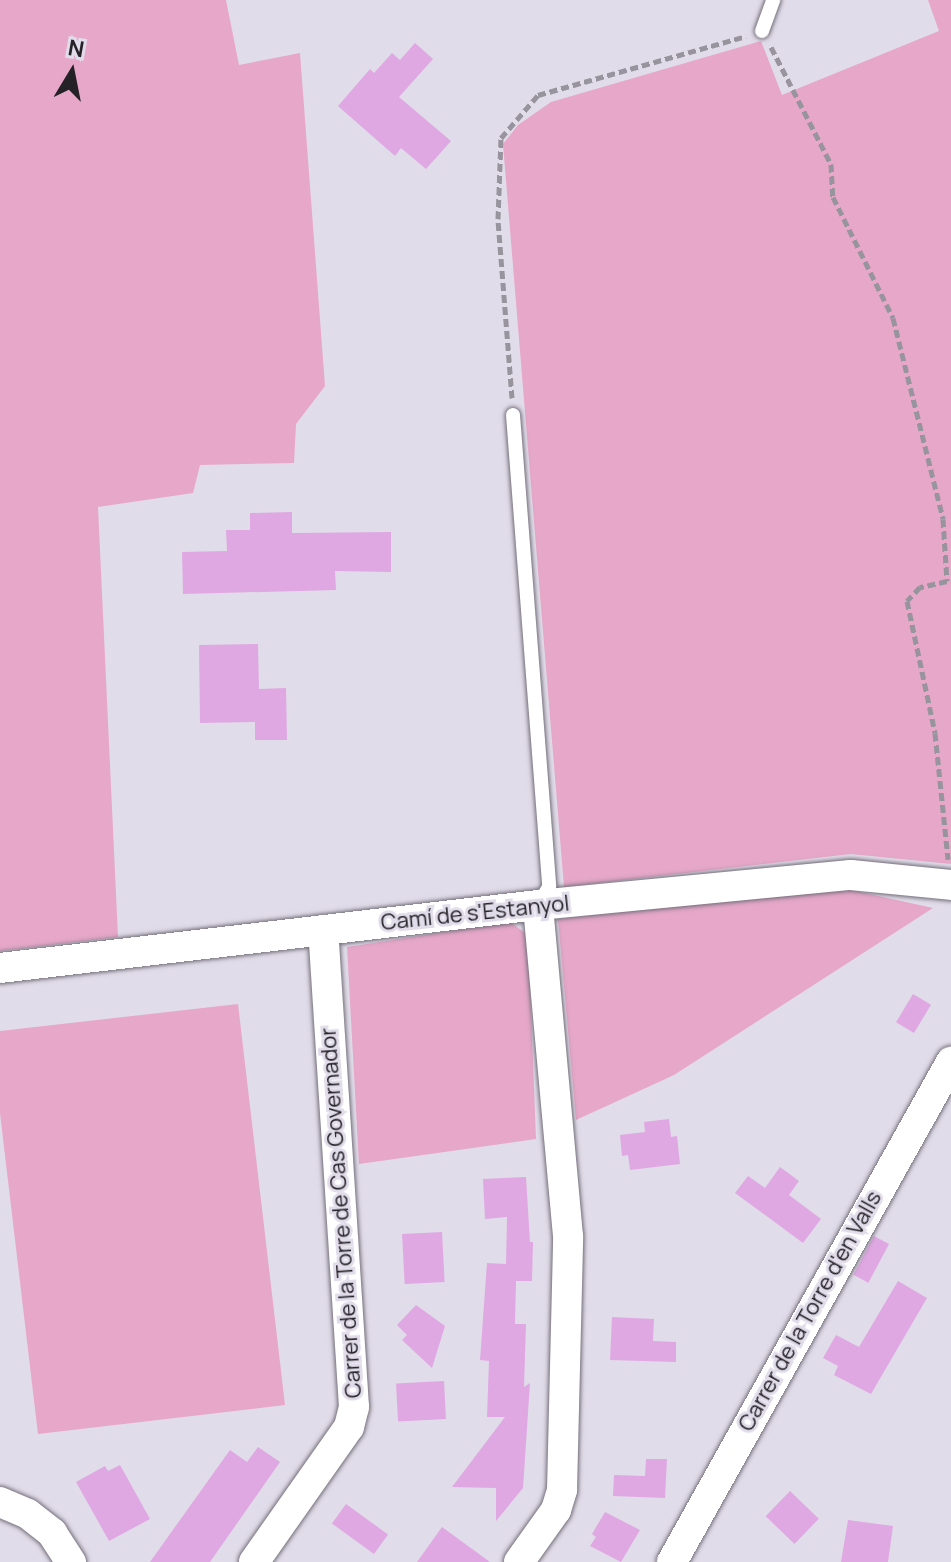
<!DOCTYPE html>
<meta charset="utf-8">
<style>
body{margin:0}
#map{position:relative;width:951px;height:1562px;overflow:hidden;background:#e1dce9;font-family:Manrope,sans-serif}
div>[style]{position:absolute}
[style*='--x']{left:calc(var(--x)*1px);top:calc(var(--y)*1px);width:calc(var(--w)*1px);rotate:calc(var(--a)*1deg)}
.green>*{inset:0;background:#e6a7c8}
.building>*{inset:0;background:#dfa8e2;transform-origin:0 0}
.path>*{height:5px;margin-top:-2.5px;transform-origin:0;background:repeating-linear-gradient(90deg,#98949e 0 8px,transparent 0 12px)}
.roads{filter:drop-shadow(0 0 2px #746f7b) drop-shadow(0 0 2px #746f7b)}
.service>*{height:14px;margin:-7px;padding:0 7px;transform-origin:7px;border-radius:7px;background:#fff}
.minor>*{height:30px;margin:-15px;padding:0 15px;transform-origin:15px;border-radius:15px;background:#fff}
span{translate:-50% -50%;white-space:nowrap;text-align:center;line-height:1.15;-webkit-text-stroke:6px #e1dce9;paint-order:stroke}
.street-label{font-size:22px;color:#242227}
.north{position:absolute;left:32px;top:32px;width:80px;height:80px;-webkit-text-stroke:6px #e1dce9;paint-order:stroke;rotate:10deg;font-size:22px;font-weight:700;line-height:32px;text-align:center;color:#242227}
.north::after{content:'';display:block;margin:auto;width:28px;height:36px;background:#242227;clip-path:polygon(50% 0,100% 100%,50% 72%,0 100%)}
</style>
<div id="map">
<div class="green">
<div style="clip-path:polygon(0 0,226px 0,239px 65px,300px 53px,325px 386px,296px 424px,294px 463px,200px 465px,193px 493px,98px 507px,118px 937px,0 951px)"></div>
<div style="clip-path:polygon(928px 0,951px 0,951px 864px,851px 854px,564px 887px,503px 144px,518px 125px,551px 102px,761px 41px,782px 95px,939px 31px)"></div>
<div style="clip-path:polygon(842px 888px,933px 908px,674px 1075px,576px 1120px,558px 919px)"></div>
<div style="clip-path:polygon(510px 922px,528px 935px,536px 1139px,359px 1164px,347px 947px)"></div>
<div style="clip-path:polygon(238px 1004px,285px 1405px,38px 1434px,0 1113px,0 1031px)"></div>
</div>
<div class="building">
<div style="clip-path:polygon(415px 43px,433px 59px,399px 97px,451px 141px,426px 169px,401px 148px,395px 156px,338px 106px,370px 69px,374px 73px,392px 53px,400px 60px)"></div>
<div style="clip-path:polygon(292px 512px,292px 533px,391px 532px,391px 572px,335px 571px,336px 590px,183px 594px,182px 552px,227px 551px,226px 530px,250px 530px,250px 513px)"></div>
<div style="clip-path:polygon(258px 644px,259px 689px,286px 688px,287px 740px,255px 740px,255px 722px,200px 723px,199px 645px)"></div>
<div style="left:913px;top:994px;width:21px;height:33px;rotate:31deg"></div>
<div style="clip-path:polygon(669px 1119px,671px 1137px,677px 1136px,680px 1164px,630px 1170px,628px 1155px,622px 1156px,620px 1135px,645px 1132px,644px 1122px)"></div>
<div style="clip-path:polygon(780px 1167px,799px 1181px,789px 1195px,821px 1219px,803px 1243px,735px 1193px,748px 1176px,765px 1188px)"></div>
<div style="clip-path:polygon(526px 1177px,530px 1242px,533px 1242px,532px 1281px,516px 1281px,515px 1324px,526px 1324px,524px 1387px,530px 1383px,523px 1488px,496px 1521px,496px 1488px,452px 1487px,505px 1417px,487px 1417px,489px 1361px,480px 1360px,487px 1263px,506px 1264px,507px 1217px,485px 1219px,483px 1179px)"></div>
<div style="left:442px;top:1232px;width:50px;height:40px;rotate:87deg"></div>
<div style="left:874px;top:1236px;width:17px;height:44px;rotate:28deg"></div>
<div style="clip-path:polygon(898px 1281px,927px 1298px,871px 1394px,834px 1375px,838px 1366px,823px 1358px,836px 1335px,859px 1347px)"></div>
<div style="clip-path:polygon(416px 1305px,445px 1326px,432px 1368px,402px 1340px,407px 1335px,397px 1325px)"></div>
<div style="clip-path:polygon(612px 1317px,654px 1319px,653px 1341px,676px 1342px,676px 1362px,610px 1360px)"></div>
<div style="left:444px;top:1381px;width:38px;height:48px;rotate:87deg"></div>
<div style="clip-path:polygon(258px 1447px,280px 1462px,210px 1562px,150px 1562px,230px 1450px,247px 1462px)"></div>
<div style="clip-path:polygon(646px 1459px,667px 1459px,665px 1498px,613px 1496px,614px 1475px,645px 1476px)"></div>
<div style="clip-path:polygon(120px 1465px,150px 1519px,109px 1541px,76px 1482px,105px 1466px,108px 1471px)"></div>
<div style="left:790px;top:1491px;width:40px;height:35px;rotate:44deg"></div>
<div style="left:346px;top:1504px;width:52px;height:24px;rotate:36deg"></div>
<div style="clip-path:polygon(605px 1512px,640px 1530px,621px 1562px,590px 1546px,596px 1537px,592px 1534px)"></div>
<div style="clip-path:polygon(848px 1520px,893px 1526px,888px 1562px,841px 1562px)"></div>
<div style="clip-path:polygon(442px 1527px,490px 1562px,417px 1562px)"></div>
</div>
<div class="path">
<div style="--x:771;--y:47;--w:131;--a:62.9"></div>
<div style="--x:831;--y:164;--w:33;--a:87"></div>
<div style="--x:833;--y:197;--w:135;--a:63.6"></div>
<div style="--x:893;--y:318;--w:207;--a:76"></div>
<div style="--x:943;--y:519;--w:62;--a:86.3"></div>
<div style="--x:947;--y:581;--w:28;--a:167"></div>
<div style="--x:920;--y:587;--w:19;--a:133"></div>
<div style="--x:907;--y:601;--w:135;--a:78"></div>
<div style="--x:935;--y:733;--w:127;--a:84.1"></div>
<div style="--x:512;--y:398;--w:180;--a:-94.5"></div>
<div style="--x:498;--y:219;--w:81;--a:-87.9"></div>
<div style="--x:501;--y:138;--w:57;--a:-49.3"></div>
<div style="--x:538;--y:95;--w:216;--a:-15.8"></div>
</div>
<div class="roads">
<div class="service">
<div style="--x:762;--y:31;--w:33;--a:-70"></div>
<div style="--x:513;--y:415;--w:473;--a:85.6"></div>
<div style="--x:549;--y:887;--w:17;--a:121"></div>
</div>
<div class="minor">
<div style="--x:0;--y:968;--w:542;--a:-6.68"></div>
<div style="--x:538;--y:905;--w:314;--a:-5.5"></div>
<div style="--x:851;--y:875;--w:100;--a:5.7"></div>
<div style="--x:0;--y:1502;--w:30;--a:23"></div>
<div style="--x:28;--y:1514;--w:31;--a:38"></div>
<div style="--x:52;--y:1533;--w:35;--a:57"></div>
<div style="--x:254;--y:1562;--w:165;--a:-54.9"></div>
<div style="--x:349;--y:1427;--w:21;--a:-76"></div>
<div style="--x:354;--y:1407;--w:478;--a:-93.7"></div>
<div style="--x:519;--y:1562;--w:64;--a:-54.6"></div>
<div style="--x:556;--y:1510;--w:21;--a:-73"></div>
<div style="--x:562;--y:1490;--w:254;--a:-88.6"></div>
<div style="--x:568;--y:1236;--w:332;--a:-95.2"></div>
<div style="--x:672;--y:1562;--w:573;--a:-60.84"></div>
</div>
</div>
<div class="street-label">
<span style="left:475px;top:913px;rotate:-6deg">Camí de s'Estanyol</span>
<span style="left:341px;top:1213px;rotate:-94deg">Carrer de la Torre de Cas Governador</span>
<span style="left:810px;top:1311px;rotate:-61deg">Carrer de la Torre d'en Valls</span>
</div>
<div class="north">N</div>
</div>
